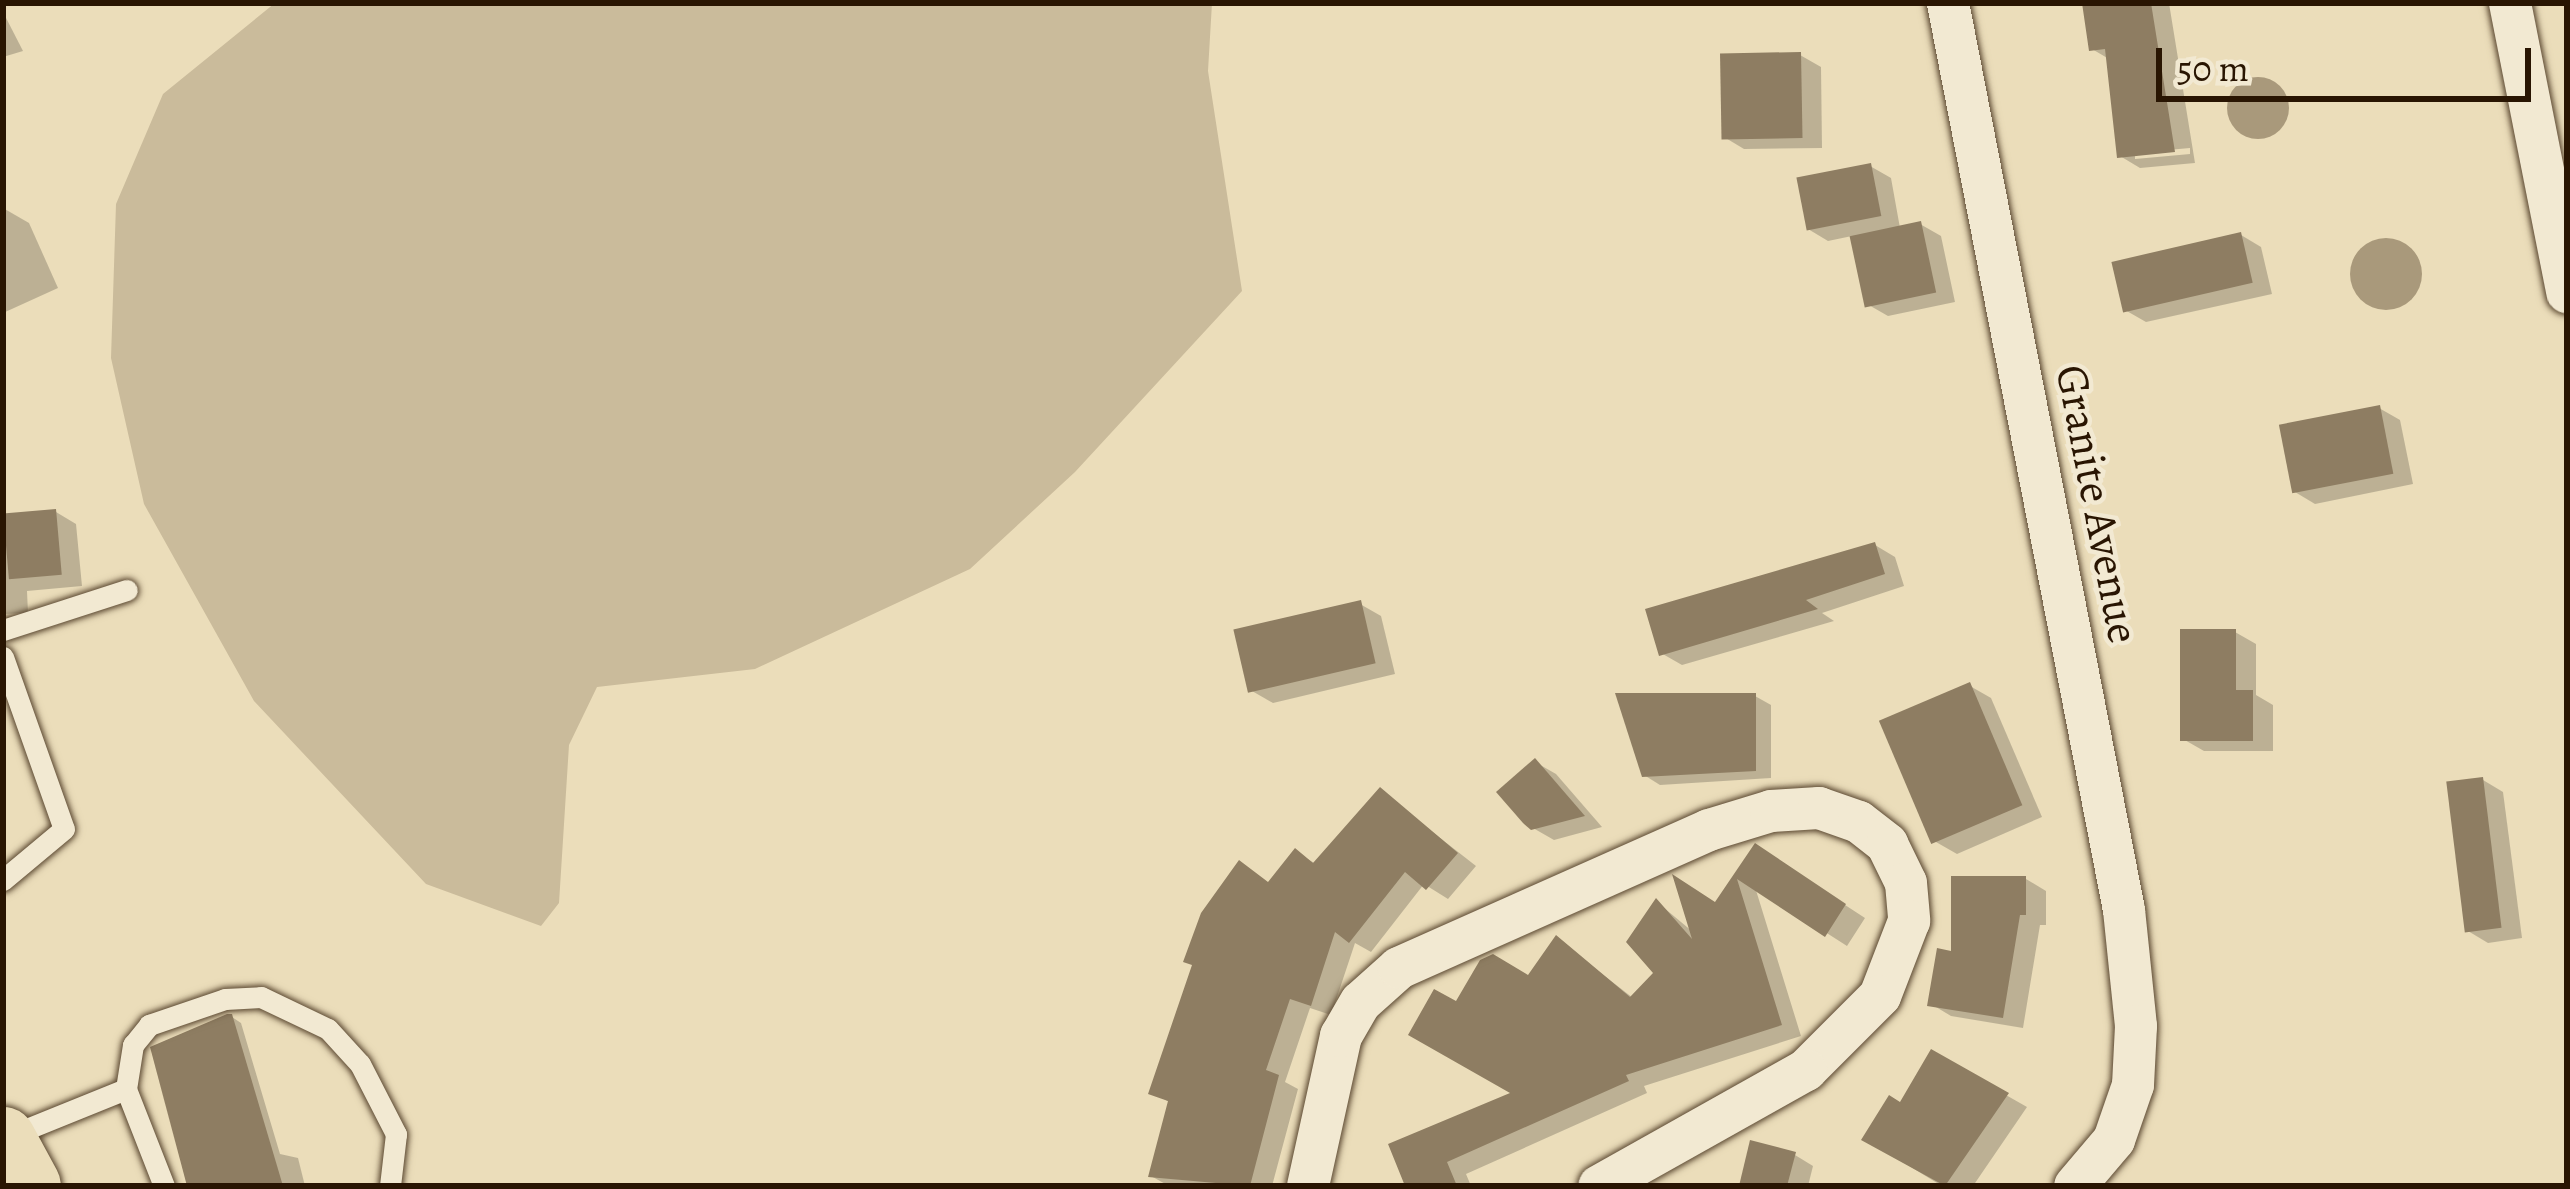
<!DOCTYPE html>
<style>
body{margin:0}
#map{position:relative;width:2570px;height:1189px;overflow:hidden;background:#ebddba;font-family:Alegreya,serif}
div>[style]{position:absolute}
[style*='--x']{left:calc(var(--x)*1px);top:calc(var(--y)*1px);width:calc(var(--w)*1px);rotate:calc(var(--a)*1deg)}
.green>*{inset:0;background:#cabb9b}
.water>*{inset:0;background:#a9997b}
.round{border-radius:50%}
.shadow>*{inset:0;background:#0003}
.building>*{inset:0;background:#8e7d62;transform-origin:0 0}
.roads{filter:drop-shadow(0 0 3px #5a4730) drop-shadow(0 0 3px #5a4730)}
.service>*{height:21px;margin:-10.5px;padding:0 10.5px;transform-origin:10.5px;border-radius:10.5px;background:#f2e9d2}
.minor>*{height:42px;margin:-21px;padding:0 21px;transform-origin:21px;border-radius:21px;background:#f2e9d2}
.primary>*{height:66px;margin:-33px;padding:0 33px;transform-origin:33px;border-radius:33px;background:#ebddba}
span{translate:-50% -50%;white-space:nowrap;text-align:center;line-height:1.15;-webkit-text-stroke:9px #f2e9d2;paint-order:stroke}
.street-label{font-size:45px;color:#291502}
.frame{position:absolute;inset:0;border:6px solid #291502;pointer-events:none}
.scale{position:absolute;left:2156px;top:48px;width:375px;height:54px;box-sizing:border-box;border:6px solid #291502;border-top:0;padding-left:15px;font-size:36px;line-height:42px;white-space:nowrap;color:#291502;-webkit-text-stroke:9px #f2e9d2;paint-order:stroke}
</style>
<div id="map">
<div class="green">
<div style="clip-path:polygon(275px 3px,1212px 3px,1208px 71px,1242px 291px,1075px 472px,970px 569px,755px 669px,597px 687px,569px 745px,559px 903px,541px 926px,426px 884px,254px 701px,144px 504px,111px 358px,116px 204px,163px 94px)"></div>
</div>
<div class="water">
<div class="round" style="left:2227px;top:77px;width:62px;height:62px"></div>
<div class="round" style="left:2350px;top:238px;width:72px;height:72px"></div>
</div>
<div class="shadow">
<div style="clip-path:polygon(evenodd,2085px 3px,2169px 3px,2195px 163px,2140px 168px,2120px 156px,2109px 59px,2092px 49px,2085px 3px,2190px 148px,2190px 154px,2135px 159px,2135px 153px,2190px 148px)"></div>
<div style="clip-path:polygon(3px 12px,23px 51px,3px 57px)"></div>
<div style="clip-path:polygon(1800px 55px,1821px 67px,1822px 148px,1744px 149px,1724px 137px)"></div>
<div style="clip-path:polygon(1870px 166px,1891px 178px,1900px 228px,1920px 224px,1941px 236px,1955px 302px,1888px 316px,1867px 304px,1852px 236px,1828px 241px,1808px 229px)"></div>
<div style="clip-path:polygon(3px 208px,29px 223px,58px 288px,3px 313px)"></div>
<div style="clip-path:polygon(2241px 235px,2261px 247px,2272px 294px,2146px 322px,2125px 310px)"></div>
<div style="clip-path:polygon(2379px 408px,2400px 420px,2413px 484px,2315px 504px,2295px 492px)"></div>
<div style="clip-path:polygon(56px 512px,76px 524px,82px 586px,27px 591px,28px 613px,3px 614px,3px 537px)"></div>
<div style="clip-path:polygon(1875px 545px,1895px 557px,1904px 586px,1822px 613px,1834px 621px,1682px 665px,1661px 653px)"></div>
<div style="clip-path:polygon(1360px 604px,1381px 616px,1395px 674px,1273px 703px,1252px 691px)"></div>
<div style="clip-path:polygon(2235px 632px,2256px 644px,2256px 695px,2273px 705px,2273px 751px,2204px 751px,2183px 739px)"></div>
<div style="clip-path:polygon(1970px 686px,1991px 698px,2042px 817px,1957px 854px,1936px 842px)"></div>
<div style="clip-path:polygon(1755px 696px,1771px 705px,1771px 778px,1660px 785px,1644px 775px)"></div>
<div style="clip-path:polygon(1535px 762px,1556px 774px,1602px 827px,1554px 840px,1533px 828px)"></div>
<div style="clip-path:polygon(2483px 780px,2503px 792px,2522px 938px,2488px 943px,2468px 931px)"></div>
<div style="clip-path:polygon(1380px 791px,1476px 866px,1448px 899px,1424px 884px,1371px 952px,1355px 943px,1331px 1015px,1310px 1008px,1285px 1082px,1298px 1089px,1272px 1186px,1169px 1186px,1151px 1176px,1171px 1103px,1152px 1092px,1240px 864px,1278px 894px,1295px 852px,1316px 864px)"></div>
<div style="clip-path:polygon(1756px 847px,1865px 918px,1847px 946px,1755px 887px,1801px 1036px,1644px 1086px,1647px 1093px,1466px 1174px,1471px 1186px,1408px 1186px,1517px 1093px,1457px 1005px,1529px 979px,1557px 939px,1633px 998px,1657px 974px,1657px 902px,1693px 932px,1726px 913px,1720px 901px)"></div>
<div style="clip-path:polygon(2026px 879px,2046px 891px,2046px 925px,2040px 925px,2023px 1028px,1951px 1016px,1931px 1004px)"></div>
<div style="clip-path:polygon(232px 1017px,241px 1023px,280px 1154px,298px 1158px,305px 1186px,190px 1186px)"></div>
<div style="clip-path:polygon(1932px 1053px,2027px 1107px,1973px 1186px,1942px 1186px,1865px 1139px,1901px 1106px)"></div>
<div style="clip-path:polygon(1795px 1155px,1813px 1166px,1808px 1186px,1742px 1186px)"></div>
</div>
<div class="building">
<div style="clip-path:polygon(2082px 3px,2151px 3px,2175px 152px,2117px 158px,2105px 49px,2089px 51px)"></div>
<div style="left:1801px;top:52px;width:86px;height:81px;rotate:89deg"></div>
<div style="left:1871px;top:163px;width:54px;height:76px;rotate:79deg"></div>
<div style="left:1921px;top:221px;width:73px;height:73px;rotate:78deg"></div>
<div style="left:2241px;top:232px;width:52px;height:133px;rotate:77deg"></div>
<div style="left:2380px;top:405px;width:70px;height:103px;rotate:79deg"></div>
<div style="left:56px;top:509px;width:66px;height:53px;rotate:85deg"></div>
<div style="clip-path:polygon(1875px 542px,1885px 574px,1806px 600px,1818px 609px,1659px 656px,1645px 609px)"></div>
<div style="left:1361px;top:600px;width:65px;height:131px;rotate:77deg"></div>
<div style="clip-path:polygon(2180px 629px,2236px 629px,2236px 690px,2253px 690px,2253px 741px,2180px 741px)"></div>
<div style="left:1970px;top:682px;width:134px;height:99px;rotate:67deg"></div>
<div style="clip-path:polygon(1615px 693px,1756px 693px,1756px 771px,1642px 777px)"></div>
<div style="clip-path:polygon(1535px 758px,1585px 816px,1531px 830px,1523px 823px,1496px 792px)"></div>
<div style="left:2483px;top:777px;width:152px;height:37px;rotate:83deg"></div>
<div style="clip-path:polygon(1380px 787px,1458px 853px,1426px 890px,1405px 872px,1349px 943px,1335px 932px,1311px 1006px,1290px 999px,1266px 1070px,1279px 1075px,1250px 1186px,1148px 1177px,1168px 1101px,1148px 1094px,1192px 965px,1183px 962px,1201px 913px,1239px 860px,1268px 882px,1295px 848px,1313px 863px)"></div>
<div style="clip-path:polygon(1755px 843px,1846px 904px,1825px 937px,1737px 879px,1782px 1025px,1626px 1075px,1629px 1081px,1447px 1162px,1457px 1186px,1405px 1186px,1388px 1144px,1510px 1093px,1408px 1035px,1434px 989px,1456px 1001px,1480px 960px,1493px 954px,1528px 975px,1556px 935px,1630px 997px,1653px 973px,1626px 942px,1656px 898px,1692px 939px,1672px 874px,1715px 902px)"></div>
<div style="clip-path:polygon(1951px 876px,2026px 876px,2026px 915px,2020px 915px,2003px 1018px,1927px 1006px,1937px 948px,1951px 951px)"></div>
<div style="clip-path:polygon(227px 1014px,232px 1014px,283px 1186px,187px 1186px,150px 1047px)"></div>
<div style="clip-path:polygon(1931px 1049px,2009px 1093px,1945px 1186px,1861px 1140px,1889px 1095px,1900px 1102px)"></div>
<div style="clip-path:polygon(1750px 1140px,1796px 1152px,1787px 1186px,1739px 1186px)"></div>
</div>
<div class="roads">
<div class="service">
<div style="--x:3;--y:630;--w:130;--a:-17.9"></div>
<div style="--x:3;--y:657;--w:182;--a:70.5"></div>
<div style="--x:64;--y:829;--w:80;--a:140.1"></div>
<div style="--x:126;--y:1089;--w:104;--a:68.6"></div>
<div style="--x:7;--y:1137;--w:128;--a:-22"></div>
<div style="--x:126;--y:1089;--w:45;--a:-81"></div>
<div style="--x:133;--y:1045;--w:26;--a:-51"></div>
<div style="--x:149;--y:1025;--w:80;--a:-18.9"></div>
<div style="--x:225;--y:999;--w:36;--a:-3"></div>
<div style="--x:261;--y:997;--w:74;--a:25.5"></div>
<div style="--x:328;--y:1029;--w:47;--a:47.6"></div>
<div style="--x:360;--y:1064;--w:79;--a:62.8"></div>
<div style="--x:396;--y:1134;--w:52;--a:96.6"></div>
</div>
<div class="minor">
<div style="--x:1948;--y:3;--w:924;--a:79.02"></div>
<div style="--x:2124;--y:910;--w:117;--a:84.1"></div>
<div style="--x:2136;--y:1026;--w:59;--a:92.9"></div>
<div style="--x:2133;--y:1085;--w:58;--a:109.1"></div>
<div style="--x:2114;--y:1140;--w:60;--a:130.3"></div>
<div style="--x:2510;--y:3;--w:295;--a:78.8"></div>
<div style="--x:1308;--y:1186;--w:154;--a:-77.6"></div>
<div style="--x:1341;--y:1036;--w:39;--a:-60"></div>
<div style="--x:1361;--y:1002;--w:51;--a:-41.8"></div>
<div style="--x:1399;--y:968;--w:339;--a:-24"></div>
<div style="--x:1709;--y:830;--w:65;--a:-17"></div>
<div style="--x:1771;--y:811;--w:48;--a:-3.6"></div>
<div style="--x:1819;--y:808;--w:42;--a:19.3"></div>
<div style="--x:1859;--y:822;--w:36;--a:38"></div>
<div style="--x:1887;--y:844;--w:43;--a:64"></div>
<div style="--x:1906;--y:883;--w:38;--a:85"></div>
<div style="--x:1909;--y:921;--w:80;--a:111.1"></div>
<div style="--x:1880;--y:996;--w:105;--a:135"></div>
<div style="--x:1806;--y:1070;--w:237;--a:150.7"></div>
</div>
<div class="primary">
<div style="--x:3;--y:1140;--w:52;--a:61.5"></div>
</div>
</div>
<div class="street-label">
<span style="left:2097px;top:504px;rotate:79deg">Granite Avenue</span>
</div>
<div class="frame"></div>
<div class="scale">50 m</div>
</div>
